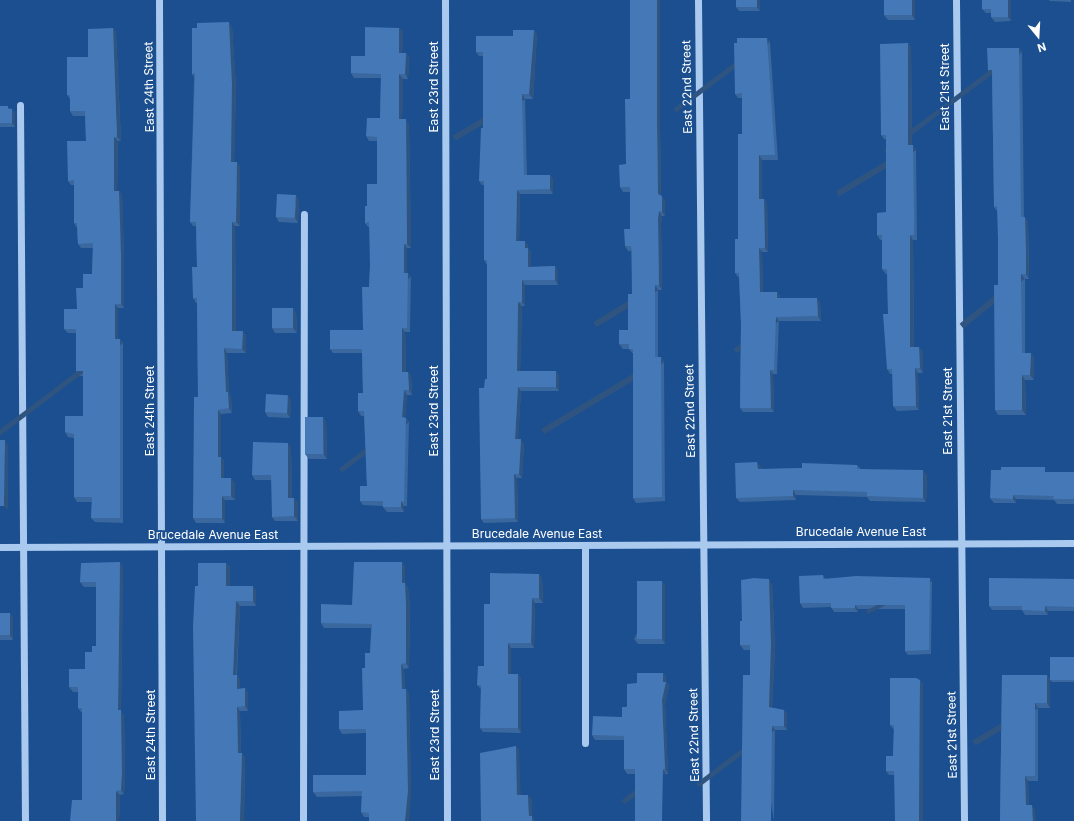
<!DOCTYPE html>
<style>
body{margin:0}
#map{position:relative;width:1074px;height:821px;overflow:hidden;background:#1b4f8f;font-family:Inter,sans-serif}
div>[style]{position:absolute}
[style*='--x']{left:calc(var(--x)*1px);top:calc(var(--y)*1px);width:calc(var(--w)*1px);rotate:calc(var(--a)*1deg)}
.minor>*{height:7px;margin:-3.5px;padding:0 3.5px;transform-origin:3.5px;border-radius:3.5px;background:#a9c9ee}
.wall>*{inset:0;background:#3a679d;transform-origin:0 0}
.shaded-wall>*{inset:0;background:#305480;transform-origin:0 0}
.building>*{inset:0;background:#4478b7;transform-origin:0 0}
span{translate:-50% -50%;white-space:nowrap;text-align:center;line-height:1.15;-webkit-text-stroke:3.5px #1b4f8f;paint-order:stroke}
.street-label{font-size:12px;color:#fff}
.north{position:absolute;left:1018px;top:16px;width:40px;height:40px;-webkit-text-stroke:3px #1b4f8f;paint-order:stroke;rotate:162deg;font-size:11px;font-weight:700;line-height:16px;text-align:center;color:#fff}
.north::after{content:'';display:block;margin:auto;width:14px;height:18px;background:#fff;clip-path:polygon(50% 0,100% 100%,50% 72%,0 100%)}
</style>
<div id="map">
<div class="minor">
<div style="--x:159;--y:0;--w:821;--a:89.79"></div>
<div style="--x:445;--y:0;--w:821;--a:89.86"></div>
<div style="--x:698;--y:0;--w:821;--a:89.44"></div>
<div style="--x:956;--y:0;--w:821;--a:89.44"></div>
<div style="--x:20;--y:105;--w:716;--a:89.6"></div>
<div style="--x:585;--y:545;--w:198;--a:90"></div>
<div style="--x:0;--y:547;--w:1074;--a:-0.21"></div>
<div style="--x:303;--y:821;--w:607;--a:-89.91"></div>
</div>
<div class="wall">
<div style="clip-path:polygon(630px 0,660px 0,660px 126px,661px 196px,665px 201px,665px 216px,662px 216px,661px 223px,662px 290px,658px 290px,658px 357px,661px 357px,664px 362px,665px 501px,636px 503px,633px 498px,633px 353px,632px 353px,629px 349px,623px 349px,619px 344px,628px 330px,632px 294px,631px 251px,628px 251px,625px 246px,630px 229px,630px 192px,623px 192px,620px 187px,626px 164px,630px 99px)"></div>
<div style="clip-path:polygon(736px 0,760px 0,760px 11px,739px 11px,736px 7px)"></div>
<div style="clip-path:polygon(884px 0,915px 0,915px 20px,888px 20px,884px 15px)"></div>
<div style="clip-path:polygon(982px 0,1011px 0,1011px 21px,995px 22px,991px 17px,991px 13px,986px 13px,982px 9px)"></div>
<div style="clip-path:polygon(1049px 0,1071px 0,1071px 2px,1050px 1px)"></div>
<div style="clip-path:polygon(232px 27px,236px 88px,234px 162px,240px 167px,240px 226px,235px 226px,236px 331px,246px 335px,246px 353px,227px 353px,229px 393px,231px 396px,232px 413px,221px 414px,221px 457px,224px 461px,224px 478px,235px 483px,235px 500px,225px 500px,225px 523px,196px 523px,193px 518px,198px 397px,197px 303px,196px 303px,193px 298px,197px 267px,196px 226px,193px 226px,190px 222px,194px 77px,192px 74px)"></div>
<div style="clip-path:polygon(113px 28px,116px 32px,121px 141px,118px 141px,117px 191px,119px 191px,122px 195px,124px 259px,124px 308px,118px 308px,118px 339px,120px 339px,123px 343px,123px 523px,95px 522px,91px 518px,92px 502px,77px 502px,74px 497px,74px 438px,68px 437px,65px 432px,83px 416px,83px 376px,79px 376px,76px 371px,76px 333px,68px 333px,64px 329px,77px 309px,83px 288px,92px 274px,93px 248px,81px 248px,78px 244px,77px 228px,74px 223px,74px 185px,71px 185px,68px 181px,86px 141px,85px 116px,73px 116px,70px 111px,70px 99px,67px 95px,88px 57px)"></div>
<div style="clip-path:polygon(399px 28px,403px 32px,402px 53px,406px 53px,409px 57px,408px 79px,403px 79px,402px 119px,409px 124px,411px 248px,407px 248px,407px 273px,411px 277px,410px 332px,405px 332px,406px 372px,408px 372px,411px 376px,412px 395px,407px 395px,405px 418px,406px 418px,409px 422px,407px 506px,404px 506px,404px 512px,387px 512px,383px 507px,383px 506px,363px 505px,360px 501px,367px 486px,364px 416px,361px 416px,358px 411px,363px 393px,362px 353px,333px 353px,330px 349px,363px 330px,369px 287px,370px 266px,370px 227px,368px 227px,365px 223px,367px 206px,377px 184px,377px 141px,369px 141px,366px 136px,380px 118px,381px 78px,354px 78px,351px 73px)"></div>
<div style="clip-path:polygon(534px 30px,537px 34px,533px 99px,525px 99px,527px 175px,553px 179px,553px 194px,520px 194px,519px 241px,528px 245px,528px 248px,531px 252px,531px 267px,555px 266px,558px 271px,558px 285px,525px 285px,525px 306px,522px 306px,520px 371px,556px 371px,559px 376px,559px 391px,521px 391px,518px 439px,524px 444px,522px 478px,517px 478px,518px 522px,484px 523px,481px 519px,484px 388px,487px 379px,487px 265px,484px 260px,484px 185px,482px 185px,479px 181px,483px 128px,483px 56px,479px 56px,476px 52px,513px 36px)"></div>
<div style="clip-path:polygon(767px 38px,770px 42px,778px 160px,762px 160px,762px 199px,764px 199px,767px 203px,768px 252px,762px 252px,763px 292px,777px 292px,780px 296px,780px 298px,820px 302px,821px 321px,779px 321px,777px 374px,773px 374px,774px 412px,743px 412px,740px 408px,741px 324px,739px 277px,738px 277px,735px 273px,738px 239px,742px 134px,742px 98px,738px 98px,735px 94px)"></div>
<div style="clip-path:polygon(908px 43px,911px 48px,912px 145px,916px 150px,917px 240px,913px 240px,914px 347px,919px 347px,923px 352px,923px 373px,918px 373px,919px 410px,897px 411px,893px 406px,893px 374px,890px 374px,887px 369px,888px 314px,887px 274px,886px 274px,882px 269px,882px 240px,880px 240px,877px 235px,886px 212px,886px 139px,884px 139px,881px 135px)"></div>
<div style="clip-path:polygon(1019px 48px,1022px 52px,1024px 217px,1028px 222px,1029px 256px,1029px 279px,1025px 279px,1025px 353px,1034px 357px,1034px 380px,1025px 380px,1026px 415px,998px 415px,995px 410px,998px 285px,998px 211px,997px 211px,994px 207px,992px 75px,991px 75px,988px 70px)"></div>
<div style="clip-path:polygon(0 106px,12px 109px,15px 114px,15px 127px,0 127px)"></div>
<div style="clip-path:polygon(299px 200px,298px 223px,279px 222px,276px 217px)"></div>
<div style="clip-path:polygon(293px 308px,296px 313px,297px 333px,275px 333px,272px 328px)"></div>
<div style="clip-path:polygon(291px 400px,290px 418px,268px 417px,265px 412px)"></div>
<div style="clip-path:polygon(323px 417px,326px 422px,327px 459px,309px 459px,305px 454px)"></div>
<div style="left:0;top:440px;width:9px;height:71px;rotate:32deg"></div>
<div style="clip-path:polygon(291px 447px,292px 498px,298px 502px,298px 521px,275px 521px,272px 517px,272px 480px,255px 480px,252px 475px)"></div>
<div style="clip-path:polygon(857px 465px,861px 469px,927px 475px,926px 502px,870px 501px,867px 497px,796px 495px,796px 500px,740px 502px,736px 498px,761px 467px,761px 469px,802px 468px)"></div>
<div style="clip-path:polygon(1048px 472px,1074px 472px,1074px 504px,1057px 504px,1054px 500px,1016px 499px,1016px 503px,994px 503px,990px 498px)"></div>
<div style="clip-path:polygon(402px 562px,405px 567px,405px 583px,408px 588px,410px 608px,409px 668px,404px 669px,405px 689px,406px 689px,409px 693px,411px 795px,369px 817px,364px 817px,361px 812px,362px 796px,317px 797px,313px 792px,366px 775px,366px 733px,342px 734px,339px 729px,363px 710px,365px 668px,370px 653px,371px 628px,324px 628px,321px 623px,352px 605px)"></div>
<div style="clip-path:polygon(226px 563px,230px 567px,230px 586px,256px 590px,256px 606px,240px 606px,237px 675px,240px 679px,240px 689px,245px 688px,248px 693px,248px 711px,240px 711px,241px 753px,242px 753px,245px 758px,244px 821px,198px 586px)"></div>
<div style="clip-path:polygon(123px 567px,121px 712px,124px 715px,125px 777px,124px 794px,120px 795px,119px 821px,70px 821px,82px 800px,82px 712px,81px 712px,78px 708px,78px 692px,73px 692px,69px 687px,85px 669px,96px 646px,96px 587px,84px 587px,80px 582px)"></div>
<div style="clip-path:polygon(539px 574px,542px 578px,543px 603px,535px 603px,534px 648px,511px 648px,511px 674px,518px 674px,521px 679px,521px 733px,483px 732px,480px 728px,481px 689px,477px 685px,484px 666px,490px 604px)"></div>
<div style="clip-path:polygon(823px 575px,825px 579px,930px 578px,932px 582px,931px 654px,908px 655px,905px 651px,905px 609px,858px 609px,858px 612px,834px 612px,831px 607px,803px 608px,800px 603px)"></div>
<div style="clip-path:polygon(1074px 579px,1074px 611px,1048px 611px,1048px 615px,1025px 615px,1022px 610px,992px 610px,989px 606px)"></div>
<div style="clip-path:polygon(662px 581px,665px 586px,665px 644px,638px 644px,634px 639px)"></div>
<div style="clip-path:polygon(772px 584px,775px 649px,772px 708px,784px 710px,787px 714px,787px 730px,775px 730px,774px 821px,750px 675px,750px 650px,744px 650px,740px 645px,742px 621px)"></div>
<div style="clip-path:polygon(0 613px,10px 613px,13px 618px,13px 640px,0 640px)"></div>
<div style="clip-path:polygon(1074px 657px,1074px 682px,1052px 682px,1050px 680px)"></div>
<div style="clip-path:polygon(663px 673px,666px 677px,666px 682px,669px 686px,665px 704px,668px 774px,627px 774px,624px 769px,624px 740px,595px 740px,592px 735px,622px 717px,637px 683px)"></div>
<div style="clip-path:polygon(1002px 675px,1047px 675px,1050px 680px,1050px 708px,1038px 708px,1038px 781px,1028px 781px,1029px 805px,1035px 810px,1000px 821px)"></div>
<div style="clip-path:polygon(920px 680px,923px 685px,894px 775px,889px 775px,886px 771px,893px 756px,894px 730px,890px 725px)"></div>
</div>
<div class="shaded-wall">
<div style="clip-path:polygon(657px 0,660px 0,660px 126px,661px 199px,658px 194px,657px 121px)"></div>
<div style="clip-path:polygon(757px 0,760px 0,760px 11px,757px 7px)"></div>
<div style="clip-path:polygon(912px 0,915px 0,915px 20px,912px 15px)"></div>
<div style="clip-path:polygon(1008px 0,1011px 0,1011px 21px,1008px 17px)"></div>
<div style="clip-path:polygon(229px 22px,232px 27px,236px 88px,234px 167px,231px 162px)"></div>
<div style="clip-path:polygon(113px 28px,116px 32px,121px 141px,117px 137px)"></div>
<div style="clip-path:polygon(399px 28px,403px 32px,402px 57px,399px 53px)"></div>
<div style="clip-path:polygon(534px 30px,537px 34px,533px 99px,529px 94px)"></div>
<div style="left:767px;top:38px;width:5px;height:117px;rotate:53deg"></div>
<div style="clip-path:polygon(908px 43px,911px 48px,912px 150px,908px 145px)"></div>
<div style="left:1019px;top:48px;width:5px;height:169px;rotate:53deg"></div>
<div style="clip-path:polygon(406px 53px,409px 57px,408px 79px,405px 74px)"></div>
<div style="clip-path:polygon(399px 74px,403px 79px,402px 123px,399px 119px)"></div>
<div style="left:522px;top:94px;width:6px;height:81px;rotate:59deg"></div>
<div style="clip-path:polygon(12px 109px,15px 114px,15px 127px,12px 123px)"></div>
<div style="clip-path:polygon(406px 119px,409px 124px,411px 248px,407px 244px)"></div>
<div style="clip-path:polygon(114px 137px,118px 141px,117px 195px,114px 191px)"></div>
<div style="left:913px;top:145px;width:6px;height:90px;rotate:59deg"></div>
<div style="clip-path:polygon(759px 155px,762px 160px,762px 204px,759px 199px)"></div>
<div style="clip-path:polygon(237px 162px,240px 167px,240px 226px,236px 222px)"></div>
<div style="clip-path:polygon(550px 175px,553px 179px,553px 194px,550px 189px)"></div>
<div style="clip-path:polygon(517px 190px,520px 194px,519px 245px,516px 241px)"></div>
<div style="clip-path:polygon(119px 191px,122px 195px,124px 259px,124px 308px,121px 304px)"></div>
<div style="clip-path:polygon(296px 195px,299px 200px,298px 223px,295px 218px)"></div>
<div style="clip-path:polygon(662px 196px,665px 201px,665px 216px,662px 212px)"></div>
<div style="clip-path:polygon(764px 199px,767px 203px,768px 252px,765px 248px)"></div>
<div style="clip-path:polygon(659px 211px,662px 216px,661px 223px,662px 290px,659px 285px,658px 218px)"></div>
<div style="clip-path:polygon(1025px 217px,1028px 222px,1029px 279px,1026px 274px)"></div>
<div style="clip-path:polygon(232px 222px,235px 226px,236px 335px,232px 331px)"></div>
<div style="clip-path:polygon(910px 235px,913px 240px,914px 352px,910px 347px)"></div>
<div style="clip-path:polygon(525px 241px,528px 245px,528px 252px,525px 248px)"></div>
<div style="clip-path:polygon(404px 244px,407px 248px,407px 277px,404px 273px)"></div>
<div style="clip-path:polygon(528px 248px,531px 252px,531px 271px,528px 267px)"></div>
<div style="clip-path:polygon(759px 248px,762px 252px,763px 296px,760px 292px)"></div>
<div style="clip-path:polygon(555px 266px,558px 271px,558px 285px,555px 280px)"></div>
<div style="left:408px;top:273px;width:5px;height:55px;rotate:53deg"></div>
<div style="left:1021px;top:274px;width:6px;height:79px;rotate:51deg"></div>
<div style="clip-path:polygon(522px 280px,525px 285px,525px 306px,522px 302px)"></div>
<div style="left:655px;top:285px;width:6px;height:72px;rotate:59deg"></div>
<div style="clip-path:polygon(777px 292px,780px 296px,780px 302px,777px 298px)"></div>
<div style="clip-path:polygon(817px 298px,820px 302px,821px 321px,818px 316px)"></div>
<div style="clip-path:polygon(518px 302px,522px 306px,520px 375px,517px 371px)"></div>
<div style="clip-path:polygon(115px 304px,118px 308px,118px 343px,115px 339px)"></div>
<div style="clip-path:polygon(293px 308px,296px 313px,297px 333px,293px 328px)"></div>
<div style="left:776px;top:317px;width:5px;height:53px;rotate:53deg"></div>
<div style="clip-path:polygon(402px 328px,405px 332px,406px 376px,402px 372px)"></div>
<div style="clip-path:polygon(243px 331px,246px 335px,246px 353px,242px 349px)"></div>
<div style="left:120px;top:339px;width:5px;height:179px;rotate:53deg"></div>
<div style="clip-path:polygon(919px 347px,923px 352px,923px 373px,920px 368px)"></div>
<div style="clip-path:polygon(224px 348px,227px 353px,229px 393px,231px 396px,232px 413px,229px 408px,226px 392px)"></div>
<div style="clip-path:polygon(1031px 353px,1034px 357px,1034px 380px,1030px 375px)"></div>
<div style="left:661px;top:357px;width:6px;height:140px;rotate:59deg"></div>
<div style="clip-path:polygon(915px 368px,918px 373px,919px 410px,916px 406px)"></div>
<div style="clip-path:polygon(770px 370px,773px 374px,774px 412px,771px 408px)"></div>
<div style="clip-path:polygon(556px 371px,559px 376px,559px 391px,556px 387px)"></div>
<div style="clip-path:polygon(408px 372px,411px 376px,412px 395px,409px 390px)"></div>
<div style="clip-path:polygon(1022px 375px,1025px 380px,1026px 415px,1022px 410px)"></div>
<div style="clip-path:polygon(518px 387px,521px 391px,518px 444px,515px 439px)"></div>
<div style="clip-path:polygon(404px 390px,407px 395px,405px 422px,402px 417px)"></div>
<div style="clip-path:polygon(288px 395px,291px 400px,290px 418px,287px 413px)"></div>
<div style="clip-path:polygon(218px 410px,221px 414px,221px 461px,218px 457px)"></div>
<div style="clip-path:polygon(323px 417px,326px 422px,327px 459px,324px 455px)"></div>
<div style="left:406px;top:418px;width:5px;height:84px;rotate:53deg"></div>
<div style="clip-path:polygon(521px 439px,524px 444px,522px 478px,519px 474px)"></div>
<div style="clip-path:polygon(5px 440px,8px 445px,8px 510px,4px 506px)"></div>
<div style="clip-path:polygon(288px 443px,291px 447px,292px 502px,288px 498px)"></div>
<div style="clip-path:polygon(221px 457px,224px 461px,224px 483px,221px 478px)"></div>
<div style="clip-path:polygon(757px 462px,761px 467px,761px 474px,758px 469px)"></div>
<div style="clip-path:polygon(923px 470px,927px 475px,926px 502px,923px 498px)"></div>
<div style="clip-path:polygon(514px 474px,517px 478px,518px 522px,515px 518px)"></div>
<div style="clip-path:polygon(231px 478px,235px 483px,235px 500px,231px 496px)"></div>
<div style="clip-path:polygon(793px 490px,796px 495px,796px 500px,793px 496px)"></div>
<div style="clip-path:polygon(1013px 495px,1016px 499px,1016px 503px,1013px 499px)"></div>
<div style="clip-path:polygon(222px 496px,225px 500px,225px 523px,222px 518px)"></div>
<div style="clip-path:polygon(294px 498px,298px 502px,298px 521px,294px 516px)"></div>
<div style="clip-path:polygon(401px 501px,404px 506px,404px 512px,401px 507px)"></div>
<div style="clip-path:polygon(120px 562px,123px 567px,121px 712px,124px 715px,125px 777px,124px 794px,121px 790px,118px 710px)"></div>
<div style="clip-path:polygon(402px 562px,405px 567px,405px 588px,402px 583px)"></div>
<div style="clip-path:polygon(226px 563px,230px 567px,230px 591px,226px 586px)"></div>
<div style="clip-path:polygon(539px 574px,542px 578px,543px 603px,539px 598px)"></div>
<div style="left:930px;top:578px;width:4px;height:72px;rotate:63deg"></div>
<div style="clip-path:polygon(769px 579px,772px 584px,775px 649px,772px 712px,769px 707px)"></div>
<div style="clip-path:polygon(662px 581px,665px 586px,665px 644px,662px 639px)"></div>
<div style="clip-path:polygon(405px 583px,408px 588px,410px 608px,409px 668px,406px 663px)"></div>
<div style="clip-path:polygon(253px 586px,256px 590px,256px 606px,253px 601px)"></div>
<div style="clip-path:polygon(532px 598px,535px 603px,534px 648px,531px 643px)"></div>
<div style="clip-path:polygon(236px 601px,240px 606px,236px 679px,233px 675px)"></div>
<div style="clip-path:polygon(855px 605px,858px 609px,858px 612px,855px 608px)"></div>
<div style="clip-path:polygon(1045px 606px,1048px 611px,1048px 615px,1045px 611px)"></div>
<div style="clip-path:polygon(10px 613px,13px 618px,13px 640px,10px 635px)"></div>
<div style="clip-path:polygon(508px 643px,511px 648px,511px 678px,508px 674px)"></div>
<div style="clip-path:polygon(401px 664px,404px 669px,405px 693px,402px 689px)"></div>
<div style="clip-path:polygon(663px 673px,666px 677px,666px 682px,669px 686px,665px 704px,668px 774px,665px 769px,662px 700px,663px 682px)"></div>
<div style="clip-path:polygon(518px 674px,521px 679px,521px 733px,518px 728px)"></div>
<div style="clip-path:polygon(237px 675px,240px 679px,240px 693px,237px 689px)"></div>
<div style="clip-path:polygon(1047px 675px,1050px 680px,1050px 708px,1047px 703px)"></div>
<div style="clip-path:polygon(920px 680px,923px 685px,923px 821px,919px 821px)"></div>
<div style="clip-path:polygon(245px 688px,248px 693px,248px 711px,245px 706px)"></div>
<div style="clip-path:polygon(406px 689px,409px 693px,411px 795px,409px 821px,405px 821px)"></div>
<div style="left:1035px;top:703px;width:6px;height:73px;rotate:59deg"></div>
<div style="clip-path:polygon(237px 707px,240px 711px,241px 758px,238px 753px)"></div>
<div style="clip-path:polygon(784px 710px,787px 714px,787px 730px,784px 726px)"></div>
<div style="left:772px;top:726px;width:5px;height:95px;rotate:53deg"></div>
<div style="clip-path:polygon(516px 746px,519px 750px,521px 799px,517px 795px)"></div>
<div style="clip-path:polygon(242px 753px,245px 758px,244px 821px,240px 821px)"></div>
<div style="left:663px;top:769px;width:5px;height:52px;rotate:53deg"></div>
<div style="clip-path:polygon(1025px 776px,1028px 781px,1029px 810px,1026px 805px)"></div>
<div style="clip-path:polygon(116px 791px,120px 795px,119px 821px,116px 821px)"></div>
<div style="clip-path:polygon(528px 795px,532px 799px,532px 820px,529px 816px)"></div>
<div style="clip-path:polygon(1032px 805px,1035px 810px,1036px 821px,1033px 821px)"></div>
<div style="clip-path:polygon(532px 816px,535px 820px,535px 821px,532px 821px)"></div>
</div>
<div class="building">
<div style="clip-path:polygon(630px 0,657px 0,657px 121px,658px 194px,662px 196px,662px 212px,659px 211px,658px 218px,659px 285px,655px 285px,655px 357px,661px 357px,662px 497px,633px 498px,633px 349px,629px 349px,629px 344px,619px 344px,619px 330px,628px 330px,628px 294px,632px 294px,632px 252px,631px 246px,625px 246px,624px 229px,630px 229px,630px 187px,620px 187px,619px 165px,626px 164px,625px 99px,630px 99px)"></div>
<div style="left:736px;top:0;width:21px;height:7px"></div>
<div style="left:884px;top:0;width:28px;height:15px"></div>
<div style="clip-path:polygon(982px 0,1008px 0,1008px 17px,991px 17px,991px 9px,982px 9px)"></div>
<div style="clip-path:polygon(229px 22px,232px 84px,231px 162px,237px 162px,236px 222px,232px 222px,232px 331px,243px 331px,242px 349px,224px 348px,226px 392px,228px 392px,229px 408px,218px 410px,218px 457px,221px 457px,221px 478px,231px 478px,231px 496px,222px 496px,222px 518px,193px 518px,194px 397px,198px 397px,197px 298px,193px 298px,192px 267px,197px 267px,196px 222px,190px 222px,195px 73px,192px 74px,192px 28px,197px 28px,197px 23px)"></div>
<div style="clip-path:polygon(365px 27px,399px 28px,399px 53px,406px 53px,405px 74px,399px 74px,399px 119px,406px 119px,407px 244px,404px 244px,404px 273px,408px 273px,407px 328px,402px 328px,402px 372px,408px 372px,409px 390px,404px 390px,402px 417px,406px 418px,404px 502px,401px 501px,401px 507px,383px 507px,383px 501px,360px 501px,360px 486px,367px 486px,364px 411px,358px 411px,358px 393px,363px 393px,362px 349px,330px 349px,330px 330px,363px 330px,362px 287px,369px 287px,370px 266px,369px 222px,365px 223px,365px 206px,367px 206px,367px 184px,377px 184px,377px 137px,366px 136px,367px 118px,380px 118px,381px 74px,351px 73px,351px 56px,365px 56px)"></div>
<div style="clip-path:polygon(113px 28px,117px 137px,114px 137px,114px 191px,119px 191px,121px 254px,121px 304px,115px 304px,115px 339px,120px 339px,120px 518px,91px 518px,92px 497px,74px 497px,74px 434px,65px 432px,65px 416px,83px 416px,83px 371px,76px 371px,76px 329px,64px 329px,64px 309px,77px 309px,76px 288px,83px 288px,83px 274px,92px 274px,93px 243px,78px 244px,77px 223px,74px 223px,74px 180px,68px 181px,67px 141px,86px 141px,85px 111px,70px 111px,70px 95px,67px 95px,67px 57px,88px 57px,88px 29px)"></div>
<div style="clip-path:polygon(513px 30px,534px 30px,529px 94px,522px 94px,524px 175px,550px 175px,550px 189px,517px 190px,516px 241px,525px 241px,525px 248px,528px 248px,528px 267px,555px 266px,555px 280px,522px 280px,522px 302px,518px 302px,517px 371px,556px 371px,556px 387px,518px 387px,515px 439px,521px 439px,519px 474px,514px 474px,515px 518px,481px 519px,479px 388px,484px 388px,485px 379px,487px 379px,487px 260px,484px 260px,484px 181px,479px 181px,481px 128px,483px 128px,483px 52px,476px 52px,476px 36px,513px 36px)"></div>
<div style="clip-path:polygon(737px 38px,767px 38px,775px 155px,759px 155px,759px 199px,764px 199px,765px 248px,759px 248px,760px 292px,777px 292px,777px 298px,817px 298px,818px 316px,776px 317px,774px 370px,770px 370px,771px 408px,740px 408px,741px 324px,739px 273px,735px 273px,735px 239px,738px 239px,738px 134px,742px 134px,742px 93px,735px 94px,734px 43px,737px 43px)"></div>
<div style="clip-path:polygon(908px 43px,908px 145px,913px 145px,914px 212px,914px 235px,910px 235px,910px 347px,919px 347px,920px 368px,915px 368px,916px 406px,893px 406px,892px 369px,887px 369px,883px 314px,888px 314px,887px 269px,882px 269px,882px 235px,877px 235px,877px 213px,886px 212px,886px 135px,881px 135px,880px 44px)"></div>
<div style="clip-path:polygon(987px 48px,1019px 48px,1021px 217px,1025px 217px,1026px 251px,1026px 274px,1021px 274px,1022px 353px,1031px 353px,1030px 375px,1022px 375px,1022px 410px,995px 410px,994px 285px,998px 285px,998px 240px,997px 206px,994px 207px,992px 70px,988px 70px)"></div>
<div style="clip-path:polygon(0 106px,8px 106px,8px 109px,12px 109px,12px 123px,0 123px)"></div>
<div style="left:277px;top:194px;width:19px;height:23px;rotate:3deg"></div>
<div style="left:272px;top:308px;width:21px;height:20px"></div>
<div style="left:266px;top:394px;width:22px;height:18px;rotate:3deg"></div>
<div style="left:305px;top:417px;width:18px;height:37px"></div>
<div style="clip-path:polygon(0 440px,5px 440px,4px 506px,0 506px)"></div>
<div style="clip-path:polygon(253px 442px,288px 443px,288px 498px,294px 498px,294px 516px,272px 517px,271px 475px,252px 475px)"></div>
<div style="clip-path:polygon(757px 462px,758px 469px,802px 468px,802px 463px,857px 465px,857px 469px,923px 470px,923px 498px,867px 496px,867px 492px,793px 490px,793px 496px,736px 498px,735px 463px)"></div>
<div style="clip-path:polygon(1001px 467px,1045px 467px,1045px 472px,1074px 472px,1074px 499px,1053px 499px,1054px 496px,1013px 495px,1013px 499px,990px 498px,991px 470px,1001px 470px)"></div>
<div style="clip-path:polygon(120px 562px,118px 710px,121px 710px,122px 773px,121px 790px,116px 791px,116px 821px,70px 821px,72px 800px,82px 800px,82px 708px,78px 708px,78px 687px,69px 687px,69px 669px,85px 669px,85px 652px,92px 652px,92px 646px,96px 646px,96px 582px,80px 582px,81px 563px)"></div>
<div style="clip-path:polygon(354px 562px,402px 562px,402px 583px,405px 583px,406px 604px,406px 663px,401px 664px,402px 689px,406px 689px,408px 791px,405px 821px,369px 821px,369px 813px,361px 812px,362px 791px,313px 792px,313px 775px,366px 775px,366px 729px,339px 729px,339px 711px,363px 710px,362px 668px,365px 668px,365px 653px,370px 653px,372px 624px,321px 623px,321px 604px,352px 605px)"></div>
<div style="clip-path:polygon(198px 563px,226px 563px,226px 586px,253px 586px,253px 601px,236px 601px,233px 675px,237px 675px,237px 689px,245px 688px,245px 706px,237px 707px,238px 753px,242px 753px,240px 821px,196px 821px,193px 626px,195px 586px,198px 586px)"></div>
<div style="clip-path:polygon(490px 573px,539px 574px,539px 598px,532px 598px,531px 643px,508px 643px,508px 674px,518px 674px,518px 728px,480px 728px,481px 685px,477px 685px,478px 666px,484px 666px,484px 604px,490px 604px)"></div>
<div style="clip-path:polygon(823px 575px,823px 579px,856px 576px,930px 578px,929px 650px,905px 651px,905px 605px,855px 605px,855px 608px,831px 608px,831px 603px,800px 603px,799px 576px)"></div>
<div style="clip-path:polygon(754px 578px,769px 579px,771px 644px,769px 707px,784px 710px,784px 726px,772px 726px,771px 821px,741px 821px,743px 675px,750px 675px,750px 645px,740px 645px,740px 621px,742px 621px,741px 580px)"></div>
<div style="clip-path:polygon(989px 578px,1074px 579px,1074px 607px,1045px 606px,1045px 611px,1022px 610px,1022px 606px,989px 606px)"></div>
<div style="left:637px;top:581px;width:25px;height:58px"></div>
<div style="left:0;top:613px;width:10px;height:22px"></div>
<div style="left:1074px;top:657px;width:23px;height:24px;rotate:90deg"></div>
<div style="clip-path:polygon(637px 673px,663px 673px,663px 682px,666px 682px,662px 700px,665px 769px,663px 769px,662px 821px,635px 821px,635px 769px,624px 769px,624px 736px,592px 735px,593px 716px,622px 717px,622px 707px,627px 707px,627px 684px,637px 683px)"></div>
<div style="clip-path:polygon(1002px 675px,1047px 675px,1047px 703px,1035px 703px,1035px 776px,1025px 776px,1026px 805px,1032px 805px,1033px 821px,1000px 821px)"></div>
<div style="clip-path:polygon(890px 678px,916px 678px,920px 680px,919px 821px,895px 821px,894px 771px,886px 771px,886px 756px,893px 756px,894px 725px,890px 725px)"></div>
<div style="clip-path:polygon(516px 746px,517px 795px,528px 795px,529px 816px,532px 816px,532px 821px,481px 821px,480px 753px)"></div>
</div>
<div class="street-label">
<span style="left:149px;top:87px;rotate:-91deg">East 24th Street</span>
<span style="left:434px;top:87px;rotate:-90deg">East 23rd Street</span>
<span style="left:687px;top:87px;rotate:-91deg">East 22nd Street</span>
<span style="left:945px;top:87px;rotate:-90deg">East 21st Street</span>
<span style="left:150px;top:411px;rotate:-90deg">East 24th Street</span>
<span style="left:434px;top:411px;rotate:-90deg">East 23rd Street</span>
<span style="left:690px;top:411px;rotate:-91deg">East 22nd Street</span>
<span style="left:948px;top:411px;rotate:-90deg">East 21st Street</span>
<span style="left:861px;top:532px">Brucedale Avenue East</span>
<span style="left:537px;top:534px">Brucedale Avenue East</span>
<span style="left:213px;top:535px">Brucedale Avenue East</span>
<span style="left:151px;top:735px;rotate:-90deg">East 24th Street</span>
<span style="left:435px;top:735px;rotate:-90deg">East 23rd Street</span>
<span style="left:694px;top:735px;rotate:-91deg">East 22nd Street</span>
<span style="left:952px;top:735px;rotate:-91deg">East 21st Street</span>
</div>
<div class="north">N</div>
</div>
